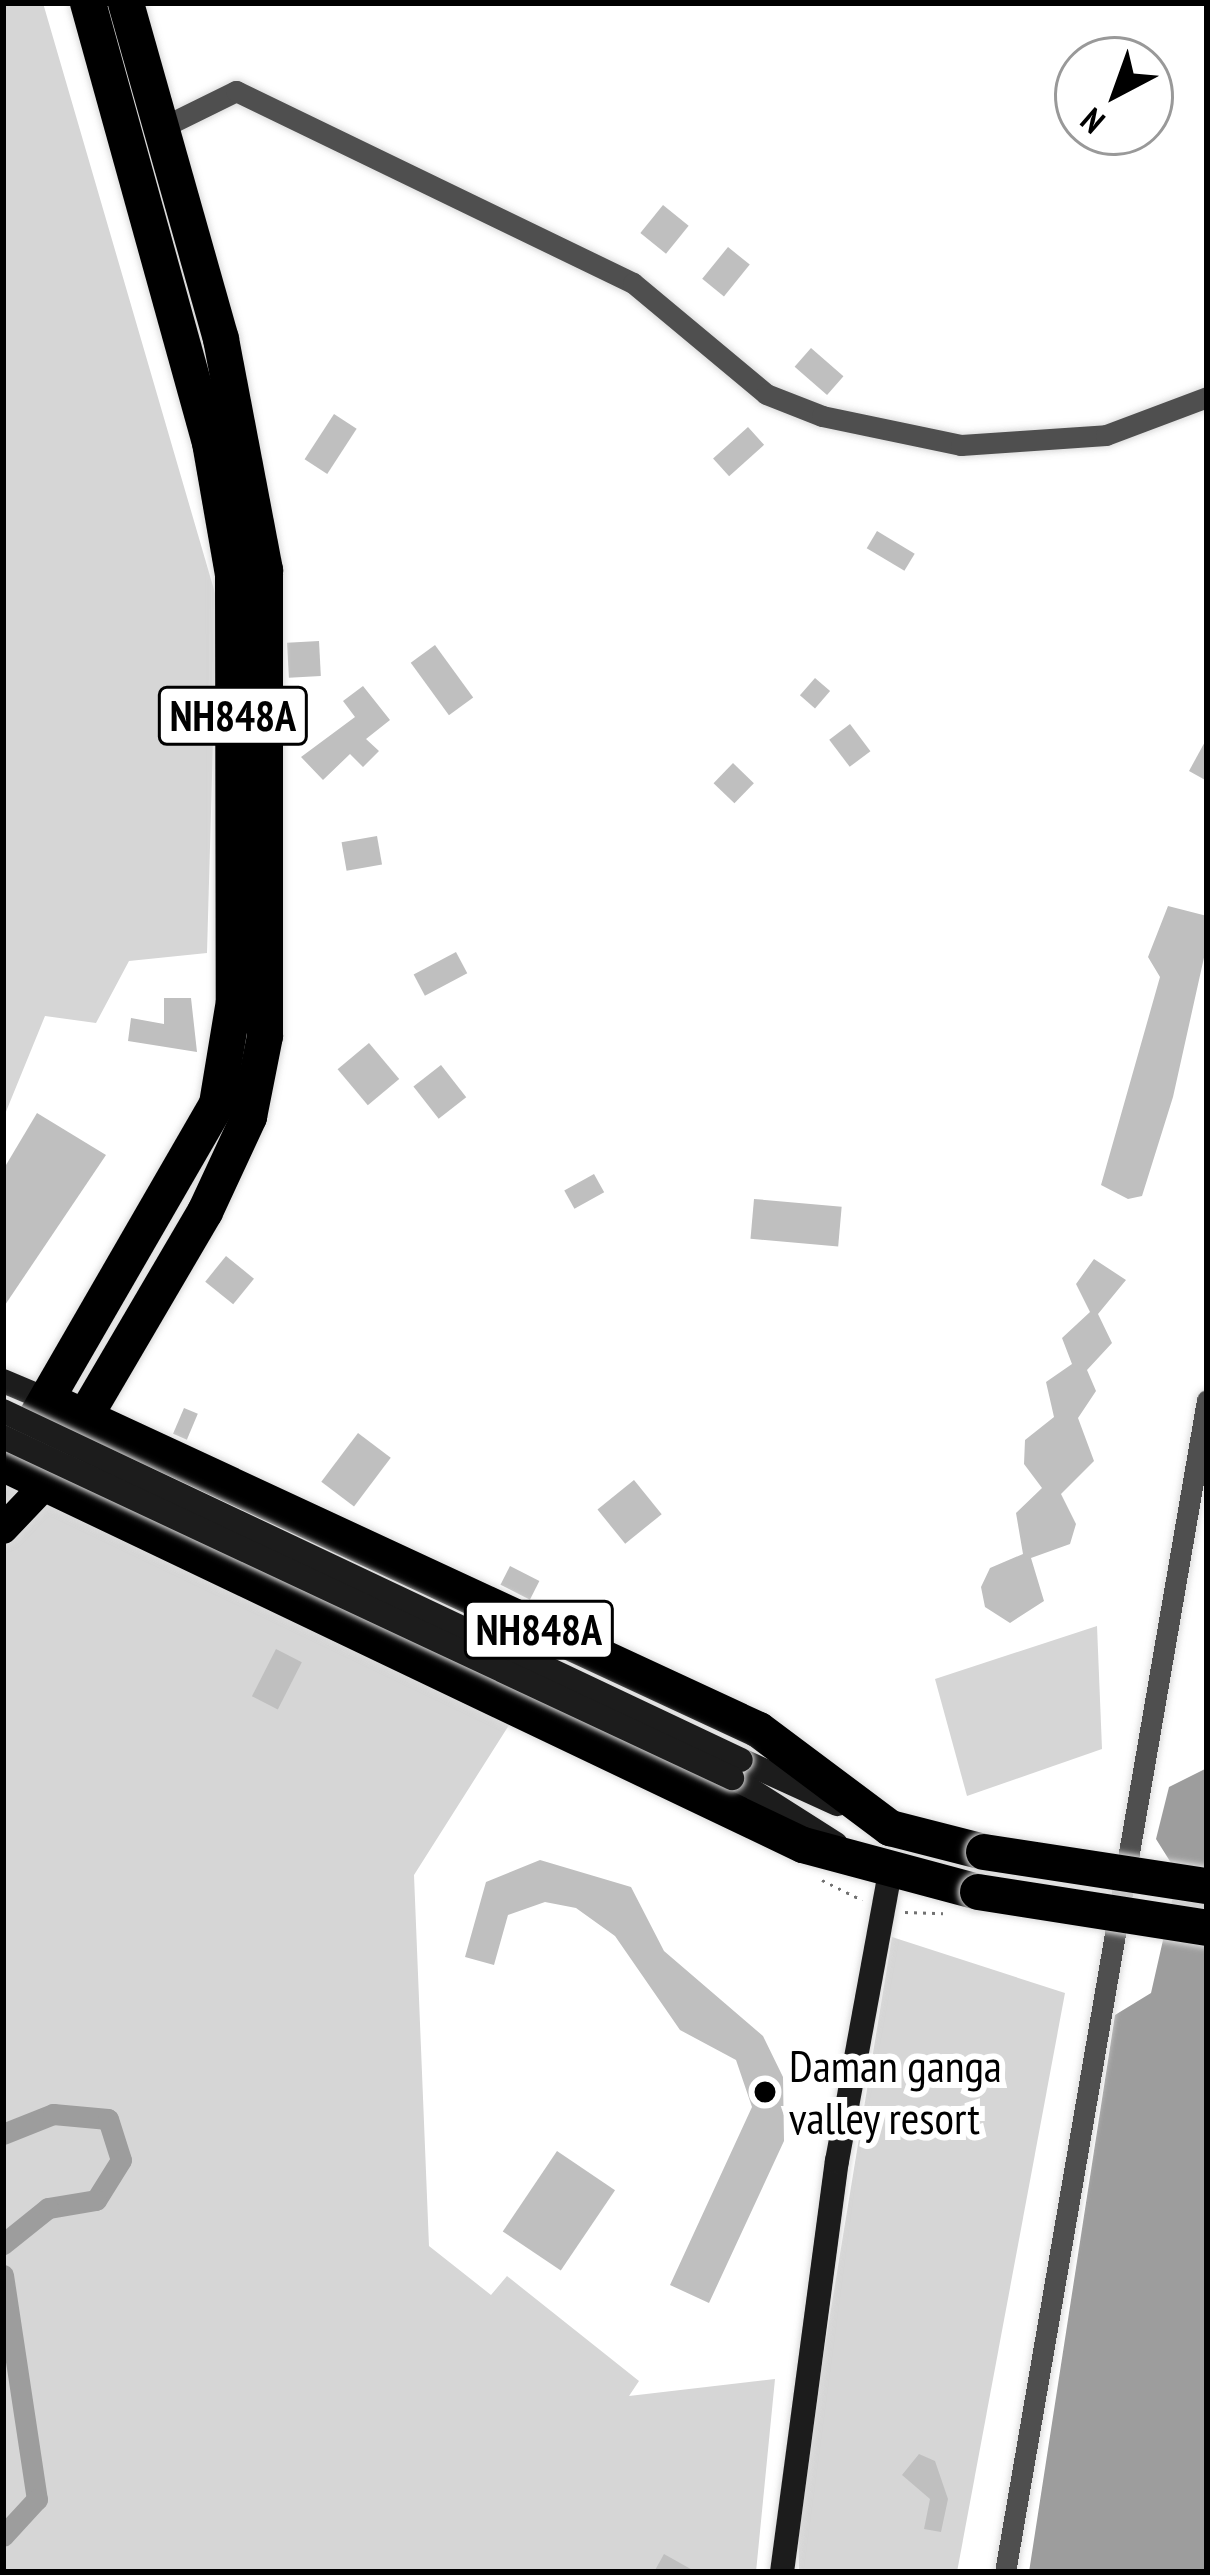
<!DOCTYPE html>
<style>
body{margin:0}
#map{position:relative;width:1210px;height:2575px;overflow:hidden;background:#fff;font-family:"PT Sans Narrow",sans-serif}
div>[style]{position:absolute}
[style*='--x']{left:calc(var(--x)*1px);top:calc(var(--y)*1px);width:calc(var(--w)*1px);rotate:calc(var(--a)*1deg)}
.green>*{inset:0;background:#d6d6d6}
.water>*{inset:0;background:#9d9d9d}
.canal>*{height:21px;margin:-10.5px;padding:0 10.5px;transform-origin:10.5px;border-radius:10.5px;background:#9d9d9d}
.building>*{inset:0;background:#bfbfbf;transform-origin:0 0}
.path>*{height:3px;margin-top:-1.5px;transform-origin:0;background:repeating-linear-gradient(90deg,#717171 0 3px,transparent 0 9px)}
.roads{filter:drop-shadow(0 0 3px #dbdbdb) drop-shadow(0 0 3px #dbdbdb)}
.street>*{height:21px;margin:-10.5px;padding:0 10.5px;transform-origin:10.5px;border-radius:10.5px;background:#4f4f4f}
.secondary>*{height:24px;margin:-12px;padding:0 12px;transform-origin:12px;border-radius:12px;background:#1c1c1c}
.primary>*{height:30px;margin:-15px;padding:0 15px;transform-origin:15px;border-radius:15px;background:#000}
.highway>*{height:36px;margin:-18px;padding:0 18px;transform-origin:18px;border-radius:18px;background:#000}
.bridges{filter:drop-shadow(0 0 3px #dbdbdb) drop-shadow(0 0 3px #dbdbdb)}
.secondary-bridge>*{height:24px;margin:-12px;padding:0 12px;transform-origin:12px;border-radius:12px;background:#1c1c1c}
.highway-bridge>*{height:36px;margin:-18px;padding:0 18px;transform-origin:18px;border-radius:18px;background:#000}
.dots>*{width:33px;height:33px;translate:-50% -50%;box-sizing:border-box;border:6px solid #fff;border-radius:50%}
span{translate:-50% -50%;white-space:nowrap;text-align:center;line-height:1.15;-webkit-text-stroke:12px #fff;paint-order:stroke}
.shield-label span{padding:3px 9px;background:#fff;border:3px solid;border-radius:9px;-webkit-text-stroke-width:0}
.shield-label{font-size:42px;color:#000;font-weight:700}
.poi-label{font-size:45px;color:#000}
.left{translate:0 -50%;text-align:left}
.frame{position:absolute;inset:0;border:6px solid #000;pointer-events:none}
.north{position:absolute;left:1054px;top:36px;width:120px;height:120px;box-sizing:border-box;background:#fff;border:3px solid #999;border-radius:50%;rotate:221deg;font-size:33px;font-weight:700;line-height:48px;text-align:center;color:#000}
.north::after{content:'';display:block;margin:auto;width:42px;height:54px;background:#000;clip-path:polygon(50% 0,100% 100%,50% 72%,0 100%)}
</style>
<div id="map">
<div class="green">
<div style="clip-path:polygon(3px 3px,43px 3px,217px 600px,207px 953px,129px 961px,96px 1023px,45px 1016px,3px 1119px)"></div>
<div style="clip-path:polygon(3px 1482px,516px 1714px,414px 1875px,429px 2246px,491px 2295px,507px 2276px,639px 2381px,629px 2396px,775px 2379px,756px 2572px,3px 2572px)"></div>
<div style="clip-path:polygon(1097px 1626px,1102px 1749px,967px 1796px,935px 1679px)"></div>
<div style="clip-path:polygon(892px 1937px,1065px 1993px,957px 2572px,799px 2572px,798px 2510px)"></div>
</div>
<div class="water">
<div style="clip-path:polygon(1207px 1768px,1207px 2572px,1029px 2572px,1115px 2015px,1151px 1993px,1178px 1874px,1156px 1839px,1169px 1787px)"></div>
</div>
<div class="canal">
<div style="--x:3;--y:2134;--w:54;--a:-21.8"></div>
<div style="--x:53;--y:2114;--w:55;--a:5.2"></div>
<div style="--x:108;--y:2119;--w:43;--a:72.4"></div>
<div style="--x:121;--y:2160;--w:47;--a:122"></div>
<div style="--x:96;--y:2200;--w:49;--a:170.5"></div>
<div style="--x:48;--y:2208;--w:58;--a:141.3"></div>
<div style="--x:3;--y:2275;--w:227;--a:81.4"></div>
<div style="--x:37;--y:2499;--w:50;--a:132.6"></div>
</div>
<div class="building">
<div style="left:663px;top:205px;width:33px;height:36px;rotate:39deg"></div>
<div style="left:728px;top:247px;width:28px;height:41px;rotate:39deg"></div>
<div style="left:811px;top:348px;width:43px;height:25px;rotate:41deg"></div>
<div style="left:334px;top:414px;width:27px;height:54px;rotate:33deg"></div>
<div style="left:748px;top:427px;width:24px;height:47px;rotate:48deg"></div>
<div style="left:877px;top:531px;width:44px;height:20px;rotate:31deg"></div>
<div style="left:319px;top:641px;width:35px;height:32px;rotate:87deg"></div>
<div style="left:435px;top:645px;width:65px;height:30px;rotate:54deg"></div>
<div style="left:815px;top:678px;width:20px;height:23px;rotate:41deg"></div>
<div style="clip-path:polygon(363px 686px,390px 720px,366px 739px,379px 751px,363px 767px,350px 754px,323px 780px,301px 757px,355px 717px,343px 701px)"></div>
<div style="left:850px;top:724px;width:34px;height:26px;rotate:53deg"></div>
<div style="clip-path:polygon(1207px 738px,1207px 781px,1189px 771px)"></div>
<div style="left:733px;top:763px;width:29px;height:28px;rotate:44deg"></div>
<div style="left:377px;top:836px;width:29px;height:36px;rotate:80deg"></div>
<div style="clip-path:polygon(1168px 906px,1207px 916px,1207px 944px,1173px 1097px,1142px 1196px,1128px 1199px,1101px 1185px,1160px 977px,1148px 957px)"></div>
<div style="left:456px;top:952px;width:24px;height:48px;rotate:62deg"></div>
<div style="clip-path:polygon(164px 998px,191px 998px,197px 1052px,128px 1041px,131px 1018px,164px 1024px)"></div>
<div style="left:369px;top:1043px;width:47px;height:41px;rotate:50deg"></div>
<div style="left:441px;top:1065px;width:41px;height:35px;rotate:52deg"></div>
<div style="clip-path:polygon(37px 1113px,106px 1155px,3px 1308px,3px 1170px)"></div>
<div style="left:594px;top:1174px;width:21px;height:34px;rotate:61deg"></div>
<div style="left:754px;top:1199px;width:88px;height:40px;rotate:5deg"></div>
<div style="left:226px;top:1256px;width:36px;height:33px;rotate:39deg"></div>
<div style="clip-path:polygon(1094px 1259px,1126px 1280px,1098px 1314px,1112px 1343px,1087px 1370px,1096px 1391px,1078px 1418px,1094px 1461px,1061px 1494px,1076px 1524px,1070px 1544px,1031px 1558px,1044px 1601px,1010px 1623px,985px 1607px,981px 1587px,990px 1568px,1023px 1554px,1016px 1513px,1042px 1488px,1024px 1464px,1025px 1440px,1054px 1417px,1046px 1382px,1072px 1364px,1062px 1338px,1090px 1312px,1076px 1284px)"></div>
<div style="left:184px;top:1408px;width:15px;height:28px;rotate:23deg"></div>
<div style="left:358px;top:1433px;width:41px;height:61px;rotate:37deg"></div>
<div style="left:634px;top:1480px;width:44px;height:47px;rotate:51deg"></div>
<div style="left:510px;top:1566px;width:33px;height:21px;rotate:27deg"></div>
<div style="left:276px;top:1649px;width:29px;height:53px;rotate:27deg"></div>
<div style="clip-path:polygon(540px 1860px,631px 1887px,664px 1951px,763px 2036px,783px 2077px,784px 2141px,709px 2303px,670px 2285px,752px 2107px,736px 2060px,680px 2030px,615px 1936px,576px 1908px,545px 1902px,508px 1915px,494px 1965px,465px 1957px,486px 1882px)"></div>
<div style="left:557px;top:2151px;width:70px;height:97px;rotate:34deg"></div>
<div style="clip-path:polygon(919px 2454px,935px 2461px,948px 2499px,941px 2532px,924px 2529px,930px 2499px,902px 2475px)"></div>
<div style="clip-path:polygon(664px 2554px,696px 2572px,654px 2572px)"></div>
</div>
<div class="path">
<div style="--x:822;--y:1880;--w:45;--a:26.6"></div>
<div style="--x:905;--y:1912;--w:38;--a:2"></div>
</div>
<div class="roads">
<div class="street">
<div style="--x:167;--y:125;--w:77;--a:-26.2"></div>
<div style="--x:236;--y:91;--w:441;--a:25.8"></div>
<div style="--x:633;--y:283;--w:173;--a:39.8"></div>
<div style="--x:766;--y:394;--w:60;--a:21.4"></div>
<div style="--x:822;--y:416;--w:142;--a:11.8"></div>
<div style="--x:961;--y:445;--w:145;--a:-3.9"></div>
<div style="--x:1106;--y:435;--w:108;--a:-20.6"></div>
<div style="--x:1005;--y:2572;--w:1189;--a:-80.22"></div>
</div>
<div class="secondary">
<div style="--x:3;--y:1381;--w:49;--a:22.9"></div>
<div style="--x:741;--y:1760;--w:106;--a:24.6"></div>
<div style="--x:732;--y:1778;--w:123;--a:32.4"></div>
<div style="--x:782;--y:2572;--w:415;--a:-82.4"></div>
<div style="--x:837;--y:2161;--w:298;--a:-79.6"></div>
</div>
<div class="primary">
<div style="--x:3;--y:1529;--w:58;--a:-46.4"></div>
</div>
<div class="highway">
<div style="--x:88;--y:3;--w:457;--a:74.5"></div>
<div style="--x:210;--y:443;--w:134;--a:80.1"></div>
<div style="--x:233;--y:575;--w:426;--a:89.9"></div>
<div style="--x:234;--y:1001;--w:104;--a:99.4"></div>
<div style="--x:217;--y:1104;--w:418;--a:120"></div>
<div style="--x:8;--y:1466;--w:881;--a:25.49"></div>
<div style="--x:803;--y:1845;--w:181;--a:15"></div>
<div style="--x:63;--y:1407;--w:767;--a:24.9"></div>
<div style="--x:759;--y:1730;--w:164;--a:36.8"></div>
<div style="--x:890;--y:1828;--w:97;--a:14.3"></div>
<div style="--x:53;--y:1471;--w:300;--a:-59.6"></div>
<div style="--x:205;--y:1212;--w:105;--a:-65.1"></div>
<div style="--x:249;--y:1117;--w:83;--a:-78.8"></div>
<div style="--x:265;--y:1036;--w:466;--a:-90"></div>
<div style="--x:265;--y:570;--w:235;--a:-100.8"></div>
<div style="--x:221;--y:339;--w:349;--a:-105.8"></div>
</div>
</div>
<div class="bridges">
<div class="secondary-bridge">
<div style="--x:3;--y:1411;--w:816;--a:25.31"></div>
<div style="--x:3;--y:1437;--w:805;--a:25.07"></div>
</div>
<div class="highway-bridge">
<div style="--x:984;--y:1852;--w:226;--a:8.7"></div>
<div style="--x:978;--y:1892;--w:232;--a:8.9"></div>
</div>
</div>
<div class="dots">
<div style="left:765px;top:2092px;background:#000"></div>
</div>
<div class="shield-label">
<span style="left:233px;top:716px">NH848A</span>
<span style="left:539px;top:1630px">NH848A</span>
</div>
<div class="poi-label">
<span class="left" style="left:789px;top:2092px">Daman ganga<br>valley resort</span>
</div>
<div class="frame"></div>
<div class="north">N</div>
</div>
